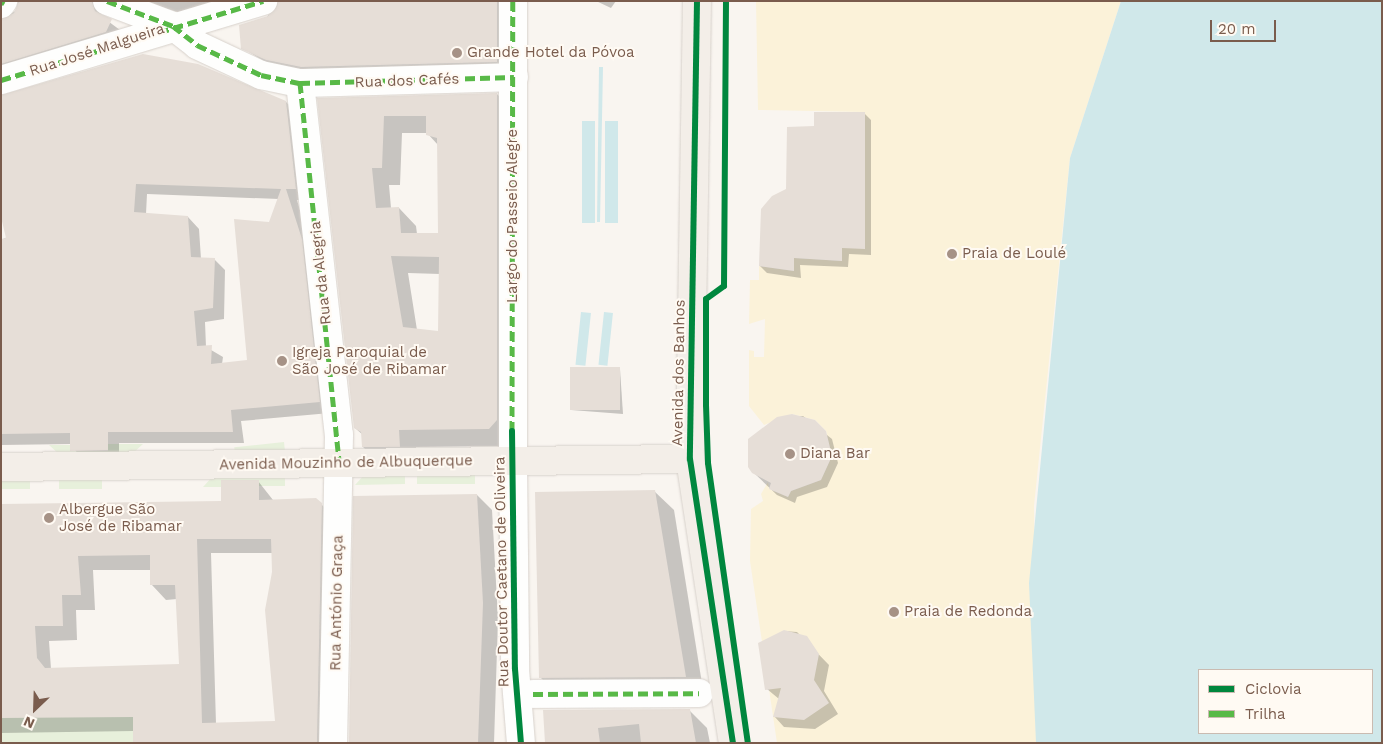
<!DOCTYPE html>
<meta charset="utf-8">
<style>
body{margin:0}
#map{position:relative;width:1383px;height:744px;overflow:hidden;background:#f9f5f0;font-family:"Work Sans",sans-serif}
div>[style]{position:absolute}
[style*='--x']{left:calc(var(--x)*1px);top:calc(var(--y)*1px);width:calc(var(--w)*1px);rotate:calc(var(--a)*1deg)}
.green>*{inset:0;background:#e7f0db;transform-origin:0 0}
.sand>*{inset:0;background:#fbf2d9}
.water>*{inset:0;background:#d0e8ea;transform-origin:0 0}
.shadow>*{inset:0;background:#0003}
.building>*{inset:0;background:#e6ded7;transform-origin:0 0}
.roads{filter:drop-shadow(0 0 1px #d7d1cb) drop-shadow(0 0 1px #d7d1cb)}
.minor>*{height:28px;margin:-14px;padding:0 14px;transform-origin:14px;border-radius:14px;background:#fefefd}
.major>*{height:28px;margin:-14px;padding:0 14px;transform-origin:14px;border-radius:14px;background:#f3eee8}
.quiet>*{height:5px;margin-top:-2.5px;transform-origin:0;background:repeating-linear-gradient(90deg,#58b947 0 10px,transparent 0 15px)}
.cycleway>*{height:6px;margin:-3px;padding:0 3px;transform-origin:3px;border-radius:3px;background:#00873e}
.dots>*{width:14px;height:14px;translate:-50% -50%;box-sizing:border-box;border:2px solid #fffaf3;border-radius:50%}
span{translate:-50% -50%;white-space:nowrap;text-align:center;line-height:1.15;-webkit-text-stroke:4px #fffaf3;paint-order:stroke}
.street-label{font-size:15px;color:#7a5c4d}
.poi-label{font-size:15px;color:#7a5c4d}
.left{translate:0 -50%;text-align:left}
.frame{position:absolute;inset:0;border:2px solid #7a5c4d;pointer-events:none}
.legend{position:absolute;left:1198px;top:669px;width:175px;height:65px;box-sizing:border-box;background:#fffaf3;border:1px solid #cabbb1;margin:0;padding:6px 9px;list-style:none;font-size:15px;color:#7a5c4d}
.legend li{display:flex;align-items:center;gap:10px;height:25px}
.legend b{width:25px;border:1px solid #cabbb1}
.north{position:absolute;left:10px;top:684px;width:50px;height:50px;-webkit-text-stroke:4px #fffaf3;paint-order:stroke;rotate:204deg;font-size:14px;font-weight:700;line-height:20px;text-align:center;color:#7a5c4d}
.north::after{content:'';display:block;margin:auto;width:18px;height:22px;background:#7a5c4d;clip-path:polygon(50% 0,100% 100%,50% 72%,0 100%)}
.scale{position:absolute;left:1210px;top:20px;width:66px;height:22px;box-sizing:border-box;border:2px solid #7a5c4d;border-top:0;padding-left:6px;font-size:15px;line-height:18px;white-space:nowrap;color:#7a5c4d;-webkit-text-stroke:4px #fffaf3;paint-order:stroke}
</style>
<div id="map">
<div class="green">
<div style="left:284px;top:442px;width:10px;height:50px;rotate:84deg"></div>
<div style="clip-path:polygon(108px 444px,143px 444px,132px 454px,60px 455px,49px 445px,70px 445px,71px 451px,108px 451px)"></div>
<div style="left:417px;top:473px;width:58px;height:11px"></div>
<div style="clip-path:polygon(405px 474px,405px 484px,355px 485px,364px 475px)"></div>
<div style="clip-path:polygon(285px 475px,285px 486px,259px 486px,258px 480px,221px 480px,221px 487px,203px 487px,213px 476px)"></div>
<div style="left:59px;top:478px;width:43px;height:11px"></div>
<div style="left:1px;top:479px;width:29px;height:10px"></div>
<div style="left:133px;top:717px;width:26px;height:132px;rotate:90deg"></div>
</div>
<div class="sand">
<div style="clip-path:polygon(756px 1px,1121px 1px,1070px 158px,1034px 506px,1036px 743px,777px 743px,750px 561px,751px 509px,763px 501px,761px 494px,768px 482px,769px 489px,788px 497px,791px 491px,821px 480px,832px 456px,826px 431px,815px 420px,792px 414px,764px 425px,749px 406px,749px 350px,754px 351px,754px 357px,764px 357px,765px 319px,749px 324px,750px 280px,759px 280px,759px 266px,794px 271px,794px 258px,842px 261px,842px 248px,865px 248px,864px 112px,758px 110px)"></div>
</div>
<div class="water">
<div style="clip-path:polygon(evenodd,1121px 1px,1382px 1px,1382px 743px,1036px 743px,1029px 583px,1070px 158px,1121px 1px,1372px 670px,1372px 733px,1199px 733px,1199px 670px,1372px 670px)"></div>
<div style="clip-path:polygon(599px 67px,603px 67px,600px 222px,597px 222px)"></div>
<div style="left:582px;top:121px;width:13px;height:102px"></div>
<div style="left:605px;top:121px;width:13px;height:102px"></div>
<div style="left:581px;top:312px;width:10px;height:53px;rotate:6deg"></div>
<div style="left:604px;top:312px;width:9px;height:53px;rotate:6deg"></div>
</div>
<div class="shadow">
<div style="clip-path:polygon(18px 1px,104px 1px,101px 16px,120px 30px,115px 41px,1px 73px,1px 20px,17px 10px)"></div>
<div style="clip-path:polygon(140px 1px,252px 1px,195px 17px)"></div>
<div style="clip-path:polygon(279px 1px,508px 1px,506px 70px,311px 76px,276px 69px,243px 48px)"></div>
<div style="clip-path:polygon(596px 1px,616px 1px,611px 8px)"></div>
<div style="clip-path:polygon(evenodd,497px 94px,514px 112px,506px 446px,416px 447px,417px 464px,381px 464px,363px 447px,363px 435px,355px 428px,319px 99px,497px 94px,402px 133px,427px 133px,438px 145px,440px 234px,417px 234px,416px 226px,399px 208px,391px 208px,389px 185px,400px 185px,402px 133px,497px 94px,408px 273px,440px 274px,439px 332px,417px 330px,408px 273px)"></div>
<div style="clip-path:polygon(evenodd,286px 102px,297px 113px,307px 200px,297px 200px,312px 252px,330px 413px,241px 421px,244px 443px,119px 443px,119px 461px,83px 461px,71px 444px,1px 445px,1px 240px,286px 102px,147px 194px,279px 199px,270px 223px,248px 361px,222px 364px,223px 357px,206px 347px,205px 322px,224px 319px,225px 270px,214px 259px,201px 259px,199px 229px,188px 217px,146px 214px,147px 194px)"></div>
<div style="clip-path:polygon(864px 113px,871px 120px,871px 255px,849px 254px,848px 267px,800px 265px,801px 278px,767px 273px,760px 266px,815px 128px)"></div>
<div style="clip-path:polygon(620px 369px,623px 414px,571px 410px)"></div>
<div style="clip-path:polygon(803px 416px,832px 439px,838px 463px,827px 487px,797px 497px,795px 503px,777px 495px,753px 472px,777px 418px)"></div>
<div style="clip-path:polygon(evenodd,258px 481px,273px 500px,321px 504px,336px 519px,332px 743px,135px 743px,134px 731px,1px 733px,1px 506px,223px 502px,258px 481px,211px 553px,273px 553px,276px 722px,216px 724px,211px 553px,258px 481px,93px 570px,151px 570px,152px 585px,166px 600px,177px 599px,180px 666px,51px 669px,49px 641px,77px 640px,76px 610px,95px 610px,93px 570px)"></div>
<div style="clip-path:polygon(654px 491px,674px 510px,704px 696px,560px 697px,541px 678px)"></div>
<div style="clip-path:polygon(477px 495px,492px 510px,498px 619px,494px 743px,350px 743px)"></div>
<div style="clip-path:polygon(784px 631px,797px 632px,829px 665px,824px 691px,838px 714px,815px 729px,784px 727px,774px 716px,779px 699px,767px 689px)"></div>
<div style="clip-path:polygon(689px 710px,707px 728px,710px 743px,547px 743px,544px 711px)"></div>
</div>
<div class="building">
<div style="clip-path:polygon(19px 1px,92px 1px,95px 11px,112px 19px,106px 32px,1px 64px,1px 19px,14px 13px)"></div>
<div style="clip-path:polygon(278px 1px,497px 1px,497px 62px,301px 67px,266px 60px,241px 49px,239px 25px,268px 16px)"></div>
<div style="clip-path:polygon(evenodd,143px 54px,198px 64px,286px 101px,296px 189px,286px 189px,302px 239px,320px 402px,231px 410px,233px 432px,108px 432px,108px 450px,70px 451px,70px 433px,1px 434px,1px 239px,6px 238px,1px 217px,1px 95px,143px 54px,136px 184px,281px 189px,269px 222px,234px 219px,247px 360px,211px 364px,212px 345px,197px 346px,194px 311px,213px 308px,215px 258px,191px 257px,188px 216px,134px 212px,136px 184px)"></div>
<div style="clip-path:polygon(evenodd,497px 93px,497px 420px,489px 429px,399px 430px,400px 447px,362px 447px,361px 432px,354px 428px,317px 98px,497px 93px,384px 116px,426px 116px,426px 135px,437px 138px,438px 233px,401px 233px,399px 207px,376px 208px,372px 168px,382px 168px,384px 116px,497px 93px,391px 256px,439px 257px,438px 331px,403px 327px,391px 256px)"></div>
<div style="clip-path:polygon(814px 112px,865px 112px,865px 249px,842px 248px,842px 261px,794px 258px,794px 271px,759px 266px,761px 209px,772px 196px,786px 189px,787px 127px,814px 126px)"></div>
<div style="left:570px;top:367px;width:50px;height:43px"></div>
<div style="clip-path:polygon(792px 414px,815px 420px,826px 431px,832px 456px,821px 480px,791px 491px,788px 497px,769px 489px,771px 483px,752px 473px,748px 467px,748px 439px,777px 417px)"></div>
<div style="clip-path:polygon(evenodd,221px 480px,259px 480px,259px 500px,316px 498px,322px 503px,317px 743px,133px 743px,133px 717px,1px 718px,1px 504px,221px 501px,221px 480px,197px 539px,271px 539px,272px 572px,265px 610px,275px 721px,202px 723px,197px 539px,221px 480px,150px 555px,150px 585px,175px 585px,179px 664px,45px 668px,37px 658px,35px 626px,63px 626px,62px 595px,81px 595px,78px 556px,150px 555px)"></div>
<div style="clip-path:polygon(655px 490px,686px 677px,539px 678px,535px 492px)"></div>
<div style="clip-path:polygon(477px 494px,483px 603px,478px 743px,349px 743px,353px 496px)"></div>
<div style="clip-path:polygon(784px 630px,807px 636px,819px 654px,814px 680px,829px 703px,804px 720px,773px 717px,781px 688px,765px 690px,758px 643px)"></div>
<div style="clip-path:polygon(690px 709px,696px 743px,641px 743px,639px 724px,598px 728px,600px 743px,545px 743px,543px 710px)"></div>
</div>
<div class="roads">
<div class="minor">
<div style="--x:107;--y:1;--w:71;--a:20.7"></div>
<div style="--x:173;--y:26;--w:31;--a:38"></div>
<div style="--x:197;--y:45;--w:71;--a:25.1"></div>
<div style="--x:261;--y:75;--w:40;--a:12"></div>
<div style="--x:300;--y:83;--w:214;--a:-1.6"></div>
<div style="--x:513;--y:1;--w:460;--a:90"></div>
<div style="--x:513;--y:461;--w:208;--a:89.4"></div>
<div style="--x:515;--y:669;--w:74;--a:85.4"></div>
<div style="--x:1;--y:4;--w:4;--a:-56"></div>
<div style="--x:1;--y:80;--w:274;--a:-16.8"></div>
<div style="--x:300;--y:83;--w:354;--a:83.7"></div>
<div style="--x:339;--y:435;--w:308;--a:91.1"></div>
<div style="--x:533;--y:694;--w:166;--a:-0.3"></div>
</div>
<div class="major">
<div style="--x:697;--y:1;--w:458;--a:90.9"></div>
<div style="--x:690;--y:459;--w:287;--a:81.4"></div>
<div style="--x:1;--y:467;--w:689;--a:-0.67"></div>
</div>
</div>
<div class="quiet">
<div style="--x:107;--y:1;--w:71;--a:20.7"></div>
<div style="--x:173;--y:26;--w:31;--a:38"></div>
<div style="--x:197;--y:45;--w:71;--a:25.1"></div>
<div style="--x:261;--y:75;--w:40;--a:12"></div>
<div style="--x:300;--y:83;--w:214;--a:-1.6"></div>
<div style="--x:1;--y:4;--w:4;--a:-56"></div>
<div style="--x:1;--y:80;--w:274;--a:-16.8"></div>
<div style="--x:300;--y:83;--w:382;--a:84.1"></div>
<div style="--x:512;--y:431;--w:430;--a:-89.9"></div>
<div style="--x:533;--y:694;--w:166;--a:-0.3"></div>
</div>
<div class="cycleway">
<div style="--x:697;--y:1;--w:458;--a:90.9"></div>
<div style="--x:690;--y:459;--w:287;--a:81.4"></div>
<div style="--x:726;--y:1;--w:285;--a:90.4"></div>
<div style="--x:724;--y:286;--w:22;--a:144"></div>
<div style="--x:706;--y:299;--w:106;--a:90"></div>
<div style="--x:706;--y:405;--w:58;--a:88"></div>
<div style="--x:708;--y:463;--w:283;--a:81.9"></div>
<div style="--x:512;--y:431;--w:238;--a:89.3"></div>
<div style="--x:515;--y:669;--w:74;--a:85.4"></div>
</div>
<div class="dots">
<div style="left:457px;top:53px;background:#a69286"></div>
<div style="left:952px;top:254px;background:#a69286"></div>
<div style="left:282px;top:361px;background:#a69286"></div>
<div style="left:790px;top:454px;background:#a69286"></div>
<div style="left:49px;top:518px;background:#a69286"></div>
<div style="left:894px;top:612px;background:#a69286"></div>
</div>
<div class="street-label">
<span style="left:97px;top:50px;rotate:-18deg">Rua José Malgueira</span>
<span style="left:407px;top:81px;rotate:-2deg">Rua dos Cafés</span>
<span style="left:513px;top:216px;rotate:-90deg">Largo do Passeio Alegre</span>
<span style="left:321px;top:273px;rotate:-96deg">Rua da Alegria</span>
<span style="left:679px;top:373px;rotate:-89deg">Avenida dos Banhos</span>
<span style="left:346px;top:463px;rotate:-1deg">Avenida Mouzinho de Albuquerque</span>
<span style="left:502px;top:572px;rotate:-91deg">Rua Doutor Caetano de Oliveira</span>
<span style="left:337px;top:603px;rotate:-89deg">Rua António Graça</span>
</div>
<div class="poi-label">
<span class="left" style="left:467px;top:53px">Grande Hotel da Póvoa</span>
<span class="left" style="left:962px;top:254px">Praia de Loulé</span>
<span class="left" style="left:292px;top:361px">Igreja Paroquial de<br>São José de Ribamar</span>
<span class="left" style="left:800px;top:454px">Diana Bar</span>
<span class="left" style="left:59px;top:518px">Albergue São<br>José de Ribamar</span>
<span class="left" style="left:904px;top:612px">Praia de Redonda</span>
</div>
<div class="frame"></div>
<ul class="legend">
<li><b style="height:6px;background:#00873e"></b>Ciclovia</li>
<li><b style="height:6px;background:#58b947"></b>Trilha</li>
</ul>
<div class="north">N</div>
<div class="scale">20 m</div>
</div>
